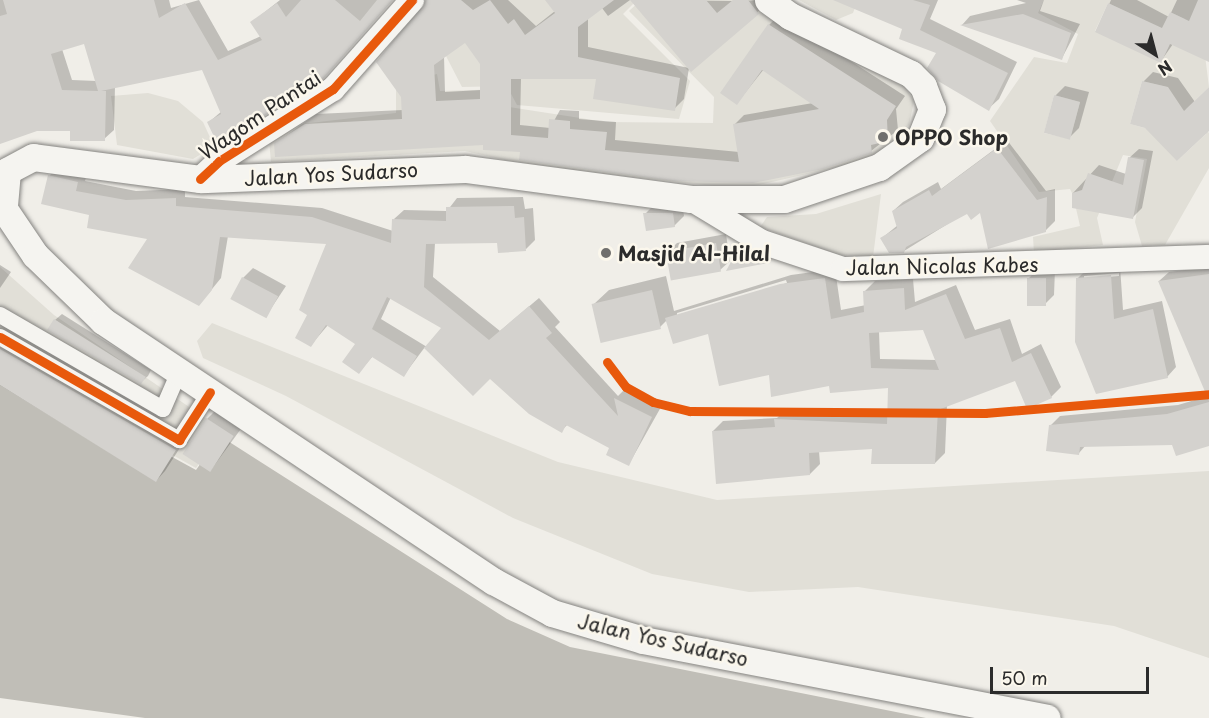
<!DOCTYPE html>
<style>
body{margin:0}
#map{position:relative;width:1209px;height:718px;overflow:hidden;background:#f0eee8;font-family:"Playpen Sans",sans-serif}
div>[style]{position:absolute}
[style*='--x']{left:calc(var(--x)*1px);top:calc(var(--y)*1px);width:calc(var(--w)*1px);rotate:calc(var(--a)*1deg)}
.built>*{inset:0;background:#e1dfd7}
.water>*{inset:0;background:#c0beb7}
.shadow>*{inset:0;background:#0003}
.building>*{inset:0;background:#d4d2ce;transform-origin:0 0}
.roads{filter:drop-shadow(0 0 2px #848380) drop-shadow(0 0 2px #848380)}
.street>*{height:16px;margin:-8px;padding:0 8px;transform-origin:8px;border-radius:8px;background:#f5f4f0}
.secondary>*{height:24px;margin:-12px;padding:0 12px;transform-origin:12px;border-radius:12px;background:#f5f4f0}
.primary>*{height:27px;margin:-13.5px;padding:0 13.5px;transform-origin:13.5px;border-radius:13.5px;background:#f5f4f0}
.cycleway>*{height:9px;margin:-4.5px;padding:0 4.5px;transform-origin:4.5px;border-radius:4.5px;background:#e8590c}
.dots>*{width:16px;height:16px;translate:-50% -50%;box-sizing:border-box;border:3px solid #fbf7ec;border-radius:50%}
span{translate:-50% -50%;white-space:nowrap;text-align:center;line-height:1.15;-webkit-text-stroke:5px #fbf7ec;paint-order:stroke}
.street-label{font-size:20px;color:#2b2b2b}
.poi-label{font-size:20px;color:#2b2b2b;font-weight:700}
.left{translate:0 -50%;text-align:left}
.north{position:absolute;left:1125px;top:24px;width:60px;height:60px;-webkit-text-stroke:4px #fbf7ec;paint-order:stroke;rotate:144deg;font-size:16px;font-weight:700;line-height:24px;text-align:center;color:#2b2b2b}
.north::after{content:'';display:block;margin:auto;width:21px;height:27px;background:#2b2b2b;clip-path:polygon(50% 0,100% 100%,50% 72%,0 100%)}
.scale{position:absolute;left:990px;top:667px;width:159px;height:27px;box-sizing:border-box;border:3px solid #2b2b2b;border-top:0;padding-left:8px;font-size:18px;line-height:21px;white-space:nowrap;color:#2b2b2b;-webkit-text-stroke:4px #fbf7ec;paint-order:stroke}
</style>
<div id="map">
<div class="built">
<div style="clip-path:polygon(417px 0,637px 0,623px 14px,690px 81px,679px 119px,517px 105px,507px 86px,462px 87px)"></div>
<div style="clip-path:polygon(641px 0,758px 0,905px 87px,914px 101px,909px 125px,885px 148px,859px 162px,741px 189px,531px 166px,465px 151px,271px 162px,269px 140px,284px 126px,396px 113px,396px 85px,437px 74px,440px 91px,507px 89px,509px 107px,606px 122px,713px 123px,714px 97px,629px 11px)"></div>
<div style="clip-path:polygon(799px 0,858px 0,853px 13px,836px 20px)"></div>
<div style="clip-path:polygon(evenodd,1044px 0,1198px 0,1209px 87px,1186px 109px,1209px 133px,1209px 168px,1165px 245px,1142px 246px,1135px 222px,1147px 159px,1123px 155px,1097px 218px,1103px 245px,1034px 253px,1033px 237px,1080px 226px,1073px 195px,1070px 189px,1039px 192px,990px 121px,1034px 57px,1067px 63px,1078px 34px,1038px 13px,1044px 0,1108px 3px,1144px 20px,1131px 48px,1095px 31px,1108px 3px,1044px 0,1170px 12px,1185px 19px,1176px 39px,1161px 31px,1170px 12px,1044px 0,1142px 81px,1167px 87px,1156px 131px,1130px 124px,1142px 81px,1044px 0,1054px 95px,1080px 102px,1070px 139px,1044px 133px,1054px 95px,1044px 0,1183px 110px,1206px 134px,1177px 161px,1183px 110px)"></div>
<div style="clip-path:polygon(148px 93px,178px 101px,203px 122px,214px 146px,193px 159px,117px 145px,111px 96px)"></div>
<div style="clip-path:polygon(881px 194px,873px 257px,839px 255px,760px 227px,767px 217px,816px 214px)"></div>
<div style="clip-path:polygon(0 267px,54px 315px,223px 430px,196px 468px,0 359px)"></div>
<div style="clip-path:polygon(212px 323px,558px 462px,717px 500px,1209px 471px,1209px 658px,1114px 626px,858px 587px,749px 592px,652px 574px,513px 518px,286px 396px,203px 358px,197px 341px)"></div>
</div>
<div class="water">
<div style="clip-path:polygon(0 363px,196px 470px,220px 436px,507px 619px,570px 647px,926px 718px,145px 718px,0 698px)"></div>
</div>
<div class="shadow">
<div style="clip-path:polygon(evenodd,0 0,169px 0,171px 8px,199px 0,228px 51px,261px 36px,252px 22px,280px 0,392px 0,333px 66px,209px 122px,222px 111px,203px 68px,115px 86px,114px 130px,104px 139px,71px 130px,37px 129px,0 143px,0 0,85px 42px,97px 81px,72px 80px,62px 49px,85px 42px)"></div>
<div style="clip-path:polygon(evenodd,428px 0,508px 0,536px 26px,555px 11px,551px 0,630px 0,608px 16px,602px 8px,588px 18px,588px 47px,689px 68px,684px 99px,674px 109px,598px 77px,521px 78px,520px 125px,550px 128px,560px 110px,579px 111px,579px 119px,616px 122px,615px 140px,739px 152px,734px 125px,744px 115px,813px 103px,764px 69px,737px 103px,769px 25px,779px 15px,905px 96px,896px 109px,898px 130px,871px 151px,753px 182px,484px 143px,276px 143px,316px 114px,403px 110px,428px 0,465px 41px,482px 64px,481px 90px,445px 92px,444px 56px,465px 41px)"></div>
<div style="clip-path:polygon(644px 0,730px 1px,771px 0,691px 70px)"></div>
<div style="clip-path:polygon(863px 0,938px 0,930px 19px,1017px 62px,999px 99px,988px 109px,939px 52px)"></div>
<div style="clip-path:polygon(1017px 0,1044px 0,1040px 11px,1080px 24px,1062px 58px,962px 25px,970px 16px,1026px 3px)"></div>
<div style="clip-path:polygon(1111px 0,1137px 0,1169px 17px,1177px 0,1209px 0,1209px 60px,1173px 44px,1161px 61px,1097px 31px)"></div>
<div style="clip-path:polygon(1153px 72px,1178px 78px,1195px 102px,1209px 89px,1209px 131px,1143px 82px)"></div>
<div style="clip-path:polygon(1065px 86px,1089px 92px,1079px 128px,1069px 138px,1055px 96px)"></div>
<div style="clip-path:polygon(1007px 140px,1046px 191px,1055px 189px,1055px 221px,1046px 230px,981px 211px,967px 212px,904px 251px,882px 238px,898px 225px,893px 211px,903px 202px,938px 182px,941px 189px)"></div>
<div style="clip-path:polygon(1139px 149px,1153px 151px,1142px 208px,1133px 217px,1073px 193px,1099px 165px,1126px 174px,1129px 158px)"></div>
<div style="clip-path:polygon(evenodd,59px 166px,87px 173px,85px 181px,136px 191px,185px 189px,185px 197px,322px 208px,393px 231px,394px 219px,404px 210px,447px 211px,457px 198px,523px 197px,525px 209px,533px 208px,535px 240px,526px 249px,499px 241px,435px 243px,433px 277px,500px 331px,539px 298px,560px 322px,555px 327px,618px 396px,625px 389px,661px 407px,629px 464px,611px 447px,568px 424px,561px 431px,490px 377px,473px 394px,425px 347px,404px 375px,373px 356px,359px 372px,357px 343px,328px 325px,311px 345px,309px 315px,329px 242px,228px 236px,221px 278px,208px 294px,150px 238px,91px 214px,49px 176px,59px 166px,391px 297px,443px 328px,427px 347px,381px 319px,391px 297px)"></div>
<div style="clip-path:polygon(682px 203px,684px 216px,674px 226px,645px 214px,655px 204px)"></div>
<div style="clip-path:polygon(726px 234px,730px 261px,720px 270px,667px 253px,677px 243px)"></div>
<div style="clip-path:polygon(750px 238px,776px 252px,767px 261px,729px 269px)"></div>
<div style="clip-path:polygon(0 265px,11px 272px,0 288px)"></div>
<div style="clip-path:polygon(evenodd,1120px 266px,1123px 310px,1162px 301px,1176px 367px,1167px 377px,1097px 392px,1077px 279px,1087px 269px,1120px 266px,1119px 273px,1119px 276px,1084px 279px,1084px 276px,1119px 273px)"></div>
<div style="clip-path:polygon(1209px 267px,1209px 445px,1086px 445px,1079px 453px,1050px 426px,1060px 416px,1178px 405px,1208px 396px,1159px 281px,1169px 272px)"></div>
<div style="clip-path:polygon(253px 268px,286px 286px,266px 316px,243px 278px)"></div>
<div style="clip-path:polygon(evenodd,835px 269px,841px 310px,866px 305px,865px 291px,875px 281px,913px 279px,915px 302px,956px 285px,975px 330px,1010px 319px,1022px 354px,1041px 344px,1061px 387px,1051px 397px,1016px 379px,947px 405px,945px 453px,935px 463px,874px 447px,819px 451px,820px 464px,810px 474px,713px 431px,723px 421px,777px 418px,786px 409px,888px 414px,889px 387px,770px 373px,709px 332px,667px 320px,660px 327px,594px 304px,609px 290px,666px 276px,674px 311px,791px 275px,835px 269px,786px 280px,787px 283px,677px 316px,677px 313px,786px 280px,835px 269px,924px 328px,937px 360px,880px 359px,879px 331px,924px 328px)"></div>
<div style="clip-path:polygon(1038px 269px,1055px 269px,1054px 295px,1044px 305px,1028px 279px)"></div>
<div style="clip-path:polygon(62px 314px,151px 370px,148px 376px,141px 382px,55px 320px)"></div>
<div style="clip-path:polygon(0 332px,185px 440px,165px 471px,156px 481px,0 385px)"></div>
<div style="clip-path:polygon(217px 409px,243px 426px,211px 470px,207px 419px)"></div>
</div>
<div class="building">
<div style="clip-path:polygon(evenodd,3px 0,154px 0,159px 18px,185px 3px,218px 60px,262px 40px,250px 22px,277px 3px,286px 17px,301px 0,335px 0,360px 21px,377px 0,393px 0,324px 78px,218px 145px,207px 122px,221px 114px,202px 70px,101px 91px,106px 91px,105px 141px,70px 141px,70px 131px,37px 131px,0 144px,0 16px,7px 14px,3px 0,84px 44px,98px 91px,62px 90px,51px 54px,84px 44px)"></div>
<div style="clip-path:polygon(evenodd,426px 0,461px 0,473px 10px,490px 0,508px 24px,514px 19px,525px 35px,555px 13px,545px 0,614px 0,578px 27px,578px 57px,680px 78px,675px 111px,593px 99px,596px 79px,511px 79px,511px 135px,548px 138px,549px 119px,570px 121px,570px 129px,607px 132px,605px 150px,739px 162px,733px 124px,819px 109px,762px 70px,737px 105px,720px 93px,768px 24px,896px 106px,887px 120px,888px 141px,871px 145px,872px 153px,823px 169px,753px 183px,673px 181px,519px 160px,520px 152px,483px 150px,483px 145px,275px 157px,274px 143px,305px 124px,402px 119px,401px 97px,376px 62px,426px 0,465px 43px,480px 64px,480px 99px,436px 101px,434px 65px,465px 43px)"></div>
<div style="clip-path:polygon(630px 0,706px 0,717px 13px,733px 0,748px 0,759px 14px,691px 72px)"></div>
<div style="clip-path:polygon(833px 0,913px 0,930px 5px,920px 30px,1008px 73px,989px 111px,938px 81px,927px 68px,936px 53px,899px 39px,902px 29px)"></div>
<div style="clip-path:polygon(1198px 0,1209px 0,1209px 62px,1170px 44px,1161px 63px,1095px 32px,1108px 3px,1162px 28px,1170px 12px,1189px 21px)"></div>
<div style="clip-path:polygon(1023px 14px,1071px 33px,1062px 60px,960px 25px)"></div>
<div style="clip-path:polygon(1142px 81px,1168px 87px,1184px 111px,1209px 87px,1209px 131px,1177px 161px,1145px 128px,1130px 124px)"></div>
<div style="left:1054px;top:95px;width:27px;height:39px;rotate:15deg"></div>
<div style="clip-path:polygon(997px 148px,1037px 200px,1047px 197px,1046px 232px,988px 249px,980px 213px,971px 220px,967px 214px,906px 247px,904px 253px,889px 253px,880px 238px,897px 228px,892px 211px,929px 190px,932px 196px)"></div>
<div style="clip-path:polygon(1128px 157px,1144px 160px,1133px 219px,1072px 208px,1072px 193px,1082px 190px,1088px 173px,1123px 185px)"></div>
<div style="clip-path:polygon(48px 175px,78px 182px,76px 191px,126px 200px,176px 198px,176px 206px,312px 217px,391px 243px,392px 219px,446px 221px,446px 207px,514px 206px,515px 218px,524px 217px,526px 251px,498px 253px,497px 243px,426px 244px,424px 287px,489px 340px,529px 306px,552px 333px,546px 338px,618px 416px,614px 398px,652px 417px,629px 466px,606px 455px,609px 448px,566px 425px,562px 433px,529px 414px,490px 379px,473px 396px,424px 348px,441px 328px,387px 297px,372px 329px,417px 356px,404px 377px,372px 357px,359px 374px,342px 362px,355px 344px,326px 325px,311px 347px,295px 338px,307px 315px,299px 310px,326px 244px,220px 237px,212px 290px,199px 306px,128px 268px,147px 239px,87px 228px,89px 215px,41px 204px)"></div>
<div style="clip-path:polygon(643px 213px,673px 213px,675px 227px,646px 231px)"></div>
<div style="left:716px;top:243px;width:29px;height:51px;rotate:80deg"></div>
<div style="clip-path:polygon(739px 247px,768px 263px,726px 271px)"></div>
<div style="clip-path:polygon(1209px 274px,1209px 401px,1158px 281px)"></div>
<div style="clip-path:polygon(1111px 275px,1114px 319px,1153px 309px,1168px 378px,1096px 394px,1075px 342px,1076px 278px)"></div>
<div style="left:242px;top:277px;width:41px;height:25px;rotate:28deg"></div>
<div style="clip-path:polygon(evenodd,825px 278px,831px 319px,864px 312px,863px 291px,904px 288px,905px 310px,946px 294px,965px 339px,1000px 328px,1012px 362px,1031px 353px,1052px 398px,1027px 409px,1015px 381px,938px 410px,935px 464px,871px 464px,872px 449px,809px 453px,810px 475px,716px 484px,712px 431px,775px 427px,774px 419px,887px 424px,888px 388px,830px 393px,829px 386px,771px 397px,769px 375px,719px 386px,708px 334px,673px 344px,665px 318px,780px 284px,825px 278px,923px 330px,939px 370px,871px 368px,869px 333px,923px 330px)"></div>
<div style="left:1027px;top:278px;width:19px;height:28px"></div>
<div style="left:652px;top:290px;width:40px;height:62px;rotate:77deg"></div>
<div style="clip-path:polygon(54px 319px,146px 377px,141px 384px,47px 330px)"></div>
<div style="clip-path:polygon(0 349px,176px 450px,156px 482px,0 385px)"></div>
<div style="clip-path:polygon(1209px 402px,1209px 446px,1176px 456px,1172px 445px,1080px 447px,1079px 455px,1046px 451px,1049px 425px,1167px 414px)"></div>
<div style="left:206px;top:418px;width:33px;height:43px;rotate:33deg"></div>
</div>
<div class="roads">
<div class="street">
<div style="--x:0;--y:315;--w:188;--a:30"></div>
<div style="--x:163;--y:409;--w:40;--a:-66.6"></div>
<div style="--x:0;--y:337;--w:207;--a:29.9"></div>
<div style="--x:179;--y:440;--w:57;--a:-57.1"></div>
</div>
<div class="secondary">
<div style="--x:200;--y:179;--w:26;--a:-43"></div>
<div style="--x:219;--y:161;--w:135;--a:-32.3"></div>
<div style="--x:333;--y:89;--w:119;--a:-48.4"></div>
<div style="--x:691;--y:199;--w:83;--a:31.2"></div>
<div style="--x:762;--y:242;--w:85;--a:18.4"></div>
<div style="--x:843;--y:269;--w:366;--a:-1.9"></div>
</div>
<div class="primary">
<div style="--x:768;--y:0;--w:27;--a:36"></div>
<div style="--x:790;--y:16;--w:134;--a:25.6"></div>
<div style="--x:911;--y:74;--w:17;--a:45"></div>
<div style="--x:923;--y:86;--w:25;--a:69"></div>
<div style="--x:932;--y:109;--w:31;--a:112"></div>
<div style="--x:920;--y:138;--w:50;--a:144.7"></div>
<div style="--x:879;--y:167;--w:100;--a:161.4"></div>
<div style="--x:784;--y:199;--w:93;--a:180"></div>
<div style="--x:691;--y:199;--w:228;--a:-172.4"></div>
<div style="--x:465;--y:169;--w:265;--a:177.8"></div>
<div style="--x:200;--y:179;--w:168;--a:-172.5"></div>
<div style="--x:33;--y:157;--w:30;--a:152"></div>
<div style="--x:7;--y:171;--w:38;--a:95"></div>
<div style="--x:4;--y:209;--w:55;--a:56"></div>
<div style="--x:35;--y:255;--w:95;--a:44.1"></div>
<div style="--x:103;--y:321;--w:469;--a:33.7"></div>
<div style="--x:493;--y:581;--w:67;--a:28.5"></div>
<div style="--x:552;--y:613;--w:95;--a:16.5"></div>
<div style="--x:643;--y:640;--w:411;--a:10.9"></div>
</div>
</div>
<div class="cycleway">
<div style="--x:200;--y:179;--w:26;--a:-43"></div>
<div style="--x:219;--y:161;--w:135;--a:-32.3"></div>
<div style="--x:333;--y:89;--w:119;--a:-48.4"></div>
<div style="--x:0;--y:337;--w:207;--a:29.9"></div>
<div style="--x:179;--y:440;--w:57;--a:-57.1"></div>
<div style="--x:607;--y:362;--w:31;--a:53"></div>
<div style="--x:626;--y:387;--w:31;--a:29"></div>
<div style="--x:653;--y:402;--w:38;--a:14"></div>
<div style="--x:690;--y:411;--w:295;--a:0.4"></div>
<div style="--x:985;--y:413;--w:225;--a:-4.8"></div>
</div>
<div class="dots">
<div style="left:883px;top:137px;background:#706f6d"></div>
<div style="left:606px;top:253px;background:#706f6d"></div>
</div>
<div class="street-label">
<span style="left:260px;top:115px;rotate:-34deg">Wagom Pantai</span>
<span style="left:331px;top:174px;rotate:-3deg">Jalan Yos Sudarso</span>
<span style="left:942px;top:266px;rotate:-1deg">Jalan Nicolas Kabes</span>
<span style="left:663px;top:640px;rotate:13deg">Jalan Yos Sudarso</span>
</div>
<div class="poi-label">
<span class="left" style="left:895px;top:137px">OPPO Shop</span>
<span class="left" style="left:618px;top:253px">Masjid Al-Hilal</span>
</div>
<div class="north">N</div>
<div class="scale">50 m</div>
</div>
